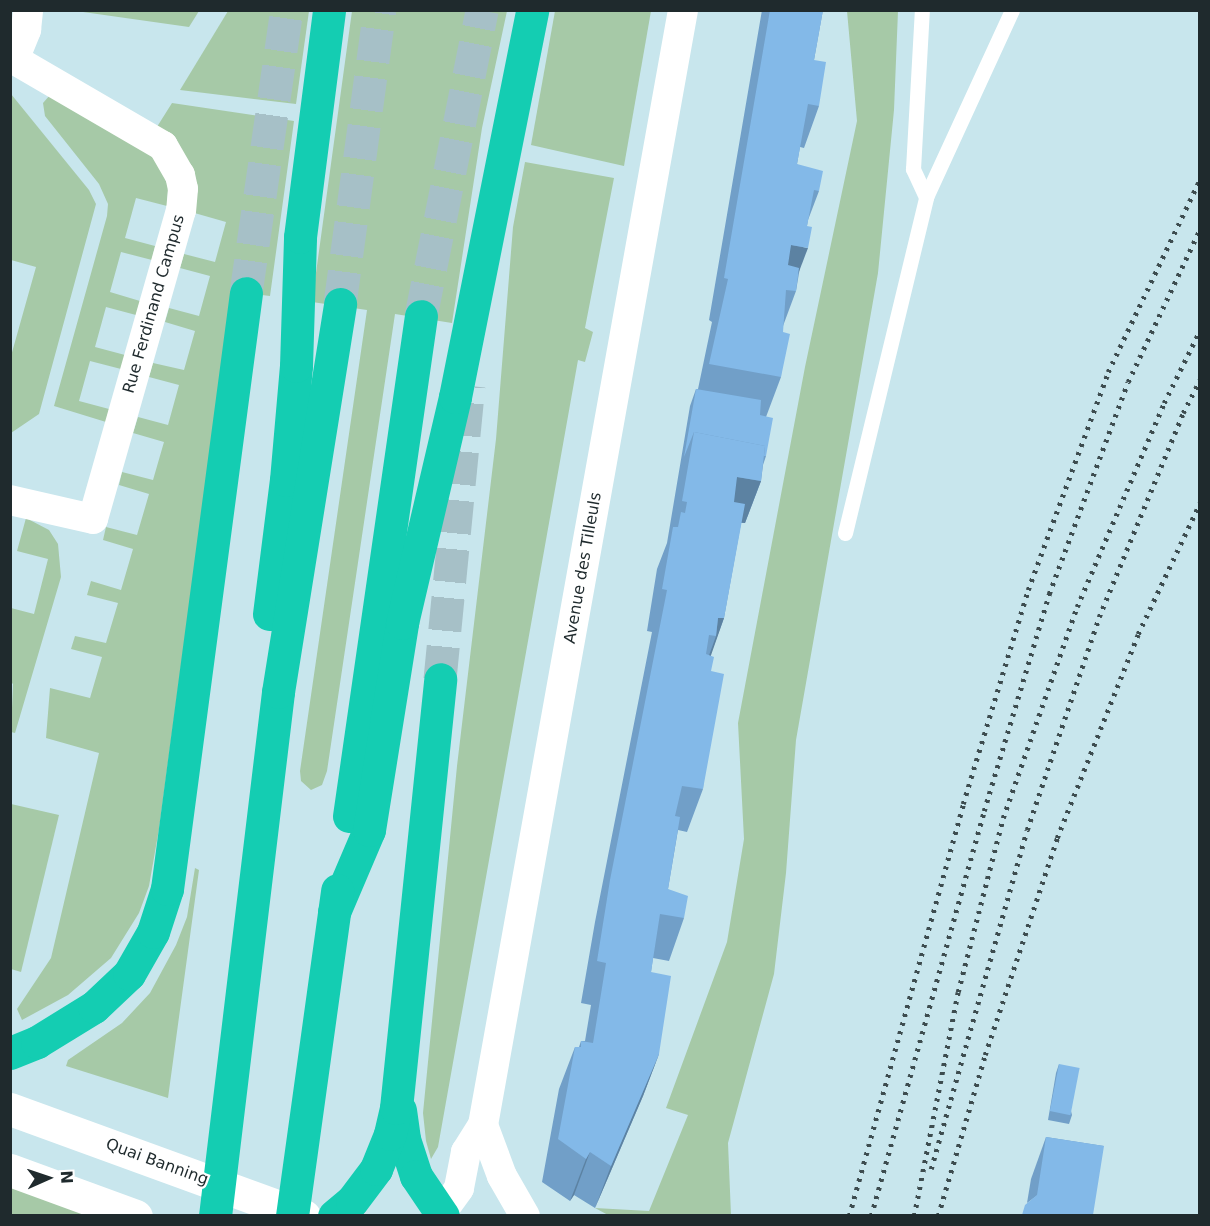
<!DOCTYPE html>
<style>
body{margin:0}
#map{position:relative;width:1210px;height:1226px;overflow:hidden;background:#c8e6ed;font-family:"DejaVu Sans",sans-serif}
div>[style]{position:absolute}
[style*='--x']{left:calc(var(--x)*1px);top:calc(var(--y)*1px);width:calc(var(--w)*1px);rotate:calc(var(--a)*1deg)}
.green>*{inset:0;background:#a6c9a7}
.highway-tunnel>*{height:33px;margin-top:-16.5px;transform-origin:0;background:repeating-linear-gradient(90deg,#a6c0c7 0 33px,transparent 0 49px)}
.lane>*{height:15px;margin:-7.5px;padding:0 7.5px;transform-origin:7.5px;border-radius:7.5px;background:#fff}
.street>*{height:30px;margin:-15px;padding:0 15px;transform-origin:15px;border-radius:15px;background:#fff}
.secondary>*{height:33px;margin:-16.5px;padding:0 16.5px;transform-origin:16.5px;border-radius:16.5px;background:#fff}
.highway>*{height:33px;margin:-16.5px;padding:0 16.5px;transform-origin:16.5px;border-radius:16.5px;background:#14cdb2}
.rail>*{height:4.5px;margin-top:-2.25px;transform-origin:0;background:repeating-linear-gradient(90deg,#3d4c4f 0 3px,transparent 0 9px)}
.wall>*{inset:0;background:#719fc8}
.shaded-wall>*{inset:0;background:#5c82a2}
.building>*{inset:0;background:#83b9e8;transform-origin:0 0}
span{translate:-50% -50%;white-space:nowrap;text-align:center;line-height:1.15;-webkit-text-stroke:4.5px #fff;paint-order:stroke}
.street-label{font-size:16px;color:#1f2a2d}
.frame{position:absolute;inset:0;border:12px solid #1f2a2d;pointer-events:none}
.north{position:absolute;left:18px;top:1148px;width:60px;height:60px;-webkit-text-stroke:4px #fff;paint-order:stroke;rotate:87deg;font-size:16px;font-weight:700;line-height:24px;text-align:center;color:#1f2a2d}
.north::after{content:'';display:block;margin:auto;width:21px;height:27px;background:#1f2a2d;clip-path:polygon(50% 0,100% 100%,50% 72%,0 100%)}
</style>
<div id="map">
<div class="green">
<div style="clip-path:polygon(76px 11px,199px 11px,189px 27px)"></div>
<div style="clip-path:polygon(228px 11px,309px 11px,296px 104px,180px 90px)"></div>
<div style="clip-path:polygon(352px 11px,507px 11px,482px 128px,452px 323px,395px 314px,327px 771px,322px 785px,311px 790px,301px 781px,300px 771px,367px 310px,312px 302px)"></div>
<div style="clip-path:polygon(555px 11px,651px 11px,624px 166px,531px 145px)"></div>
<div style="clip-path:polygon(847px 11px,898px 11px,894px 110px,878px 273px,796px 740px,786px 873px,774px 974px,728px 1143px,731px 1215px,608px 1215px,595px 1208px,649px 1211px,688px 1115px,666px 1108px,727px 942px,744px 839px,738px 723px,805px 367px,857px 121px)"></div>
<div style="clip-path:polygon(11px 94px,89px 190px,96px 204px,39px 414px,11px 433px,11px 356px,36px 267px,11px 260px)"></div>
<div style="clip-path:polygon(50px 95px,154px 155px,169px 177px,167px 206px,136px 198px,125px 238px,155px 246px,152px 260px,121px 252px,110px 292px,140px 301px,136px 315px,106px 307px,95px 347px,125px 355px,121px 369px,90px 361px,79px 401px,109px 409px,106px 422px,54px 406px,107px 216px,108px 204px,99px 184px,45px 116px,43px 103px)"></div>
<div style="clip-path:polygon(172px 103px,294px 121px,270px 296px,232px 291px,159px 829px,149px 886px,139px 913px,111px 958px,68px 995px,22px 1020px,17px 1009px,51px 958px,99px 753px,46px 738px,50px 688px,90px 698px,102px 657px,71px 649px,75px 636px,106px 643px,118px 603px,87px 595px,91px 581px,121px 590px,133px 549px,103px 540px,106px 527px,137px 535px,149px 494px,119px 485px,122px 472px,153px 480px,164px 442px,133px 433px,138px 417px,168px 425px,179px 385px,149px 377px,153px 363px,184px 370px,195px 331px,165px 322px,169px 308px,199px 316px,210px 276px,180px 268px,184px 254px,215px 262px,226px 222px,191px 212px,155px 130px)"></div>
<div style="clip-path:polygon(525px 162px,614px 178px,585px 328px,593px 332px,585px 362px,578px 360px,438px 1147px,431px 1159px,426px 1141px,423px 1113px,457px 766px,496px 439px,513px 227px)"></div>
<div style="clip-path:polygon(26px 518px,49px 530px,58px 544px,61px 577px,15px 733px,11px 732px,13px 684px,10px 681px,11px 608px,34px 614px,48px 559px,17px 551px)"></div>
<div style="clip-path:polygon(11px 804px,59px 815px,21px 972px,11px 969px)"></div>
<div style="clip-path:polygon(195px 868px,199px 870px,168px 1098px,66px 1066px,68px 1060px,122px 1023px,150px 993px,176px 945px,187px 917px)"></div>
<div style="clip-path:polygon(11px 1186px,94px 1215px,11px 1215px)"></div>
</div>
<div class="highway-tunnel">
<div style="--x:246;--y:293;--w:286;--a:-81.8"></div>
<div style="--x:340;--y:304;--w:297;--a:-82.3"></div>
<div style="--x:421;--y:316;--w:312;--a:-78.7"></div>
<div style="--x:440;--y:679;--w:295;--a:-84.4"></div>
</div>
<div class="lane">
<div style="--x:926;--y:197;--w:206;--a:-65.3"></div>
<div style="--x:845;--y:533;--w:346;--a:-76.4"></div>
<div style="--x:926;--y:197;--w:31;--a:-115"></div>
<div style="--x:913;--y:169;--w:159;--a:-86.8"></div>
</div>
<div class="street">
<div style="--x:18;--y:50;--w:22;--a:-68"></div>
<div style="--x:26;--y:30;--w:20;--a:-84"></div>
<div style="--x:10;--y:57;--w:177;--a:30.2"></div>
<div style="--x:163;--y:146;--w:34;--a:60"></div>
<div style="--x:180;--y:175;--w:14;--a:78"></div>
<div style="--x:183;--y:189;--w:21;--a:95"></div>
<div style="--x:181;--y:210;--w:321;--a:105.9"></div>
<div style="--x:93;--y:519;--w:85;--a:-167.1"></div>
<div style="--x:483;--y:1125;--w:54;--a:69.6"></div>
<div style="--x:502;--y:1176;--w:46;--a:60.1"></div>
<div style="--x:439;--y:1216;--w:34;--a:-54"></div>
<div style="--x:459;--y:1188;--w:37;--a:-79"></div>
<div style="--x:466;--y:1152;--w:32;--a:-58"></div>
<div style="--x:483;--y:1125;--w:1133;--a:-79.83"></div>
</div>
<div class="secondary">
<div style="--x:10;--y:1109;--w:313;--a:20"></div>
<div style="--x:10;--y:1170;--w:134;--a:20.1"></div>
</div>
<div class="highway">
<div style="--x:269;--y:614;--w:135;--a:-82.8"></div>
<div style="--x:286;--y:480;--w:114;--a:-85"></div>
<div style="--x:296;--y:366;--w:129;--a:-88.2"></div>
<div style="--x:300;--y:237;--w:229;--a:-82.7"></div>
<div style="--x:349;--y:816;--w:505;--a:-81.81"></div>
<div style="--x:334;--y:912;--w:89;--a:-66.9"></div>
<div style="--x:369;--y:830;--w:210;--a:-80.9"></div>
<div style="--x:402;--y:623;--w:232;--a:-76.8"></div>
<div style="--x:455;--y:397;--w:395;--a:-78.7"></div>
<div style="--x:10;--y:1053;--w:29;--a:-22"></div>
<div style="--x:37;--y:1042;--w:67;--a:-31.6"></div>
<div style="--x:94;--y:1007;--w:48;--a:-43.3"></div>
<div style="--x:129;--y:974;--w:48;--a:-60.3"></div>
<div style="--x:153;--y:932;--w:45;--a:-72"></div>
<div style="--x:167;--y:889;--w:601;--a:-82.45"></div>
<div style="--x:400;--y:1110;--w:29;--a:82"></div>
<div style="--x:404;--y:1139;--w:39;--a:72"></div>
<div style="--x:416;--y:1176;--w:48;--a:56"></div>
<div style="--x:215;--y:1216;--w:528;--a:-83.14"></div>
<div style="--x:278;--y:692;--w:393;--a:-80.9"></div>
<div style="--x:292;--y:1216;--w:329;--a:-82.1"></div>
<div style="--x:334;--y:1216;--w:23;--a:-40"></div>
<div style="--x:352;--y:1201;--w:40;--a:-53"></div>
<div style="--x:376;--y:1169;--w:38;--a:-68"></div>
<div style="--x:390;--y:1134;--w:27;--a:-77"></div>
<div style="--x:396;--y:1108;--w:431;--a:-84.1"></div>
</div>
<div class="rail">
<div style="--x:931;--y:1169;--w:352;--a:-74.2"></div>
<div style="--x:1027;--y:830;--w:225;--a:-71.3"></div>
<div style="--x:1099;--y:617;--w:221;--a:-67.6"></div>
<div style="--x:1183;--y:413;--w:37;--a:-63"></div>
<div style="--x:849;--y:1216;--w:427;--a:-74.5"></div>
<div style="--x:963;--y:804;--w:224;--a:-73.1"></div>
<div style="--x:1028;--y:590;--w:232;--a:-69.8"></div>
<div style="--x:1108;--y:372;--w:214;--a:-64.5"></div>
<div style="--x:871;--y:1216;--w:420;--a:-74.4"></div>
<div style="--x:984;--y:811;--w:227;--a:-73.3"></div>
<div style="--x:1049;--y:594;--w:226;--a:-69.6"></div>
<div style="--x:1128;--y:382;--w:169;--a:-64.8"></div>
<div style="--x:914;--y:1216;--w:228;--a:-78.9"></div>
<div style="--x:958;--y:992;--w:180;--a:-75.5"></div>
<div style="--x:1003;--y:818;--w:224;--a:-70.7"></div>
<div style="--x:1077;--y:607;--w:222;--a:-66.9"></div>
<div style="--x:1164;--y:403;--w:81;--a:-63.7"></div>
<div style="--x:938;--y:1216;--w:168;--a:-73.7"></div>
<div style="--x:985;--y:1055;--w:229;--a:-71.6"></div>
<div style="--x:1057;--y:838;--w:219;--a:-68.3"></div>
<div style="--x:1138;--y:634;--w:145;--a:-64.7"></div>
</div>
<div class="wall">
<div style="clip-path:polygon(762px 10px,823px 10px,814px 60px,819px 106px,804px 148px,800px 147px,797px 164px,819px 191px,808px 220px,796px 291px,783px 326px,781px 377px,766px 417px,766px 456px,763px 465px,761px 481px,745px 523px,741px 523px,724px 618px,710px 656px,711px 671px,703px 789px,687px 832px,678px 830px,668px 889px,684px 918px,669px 961px,653px 958px,651px 972px,659px 1054px,643px 1096px,595px 1208px,574px 1195px,570px 1201px,542px 1182px,559px 1089px,575px 1047px,579px 1047px,581px 1041px,585px 1041px,591px 1005px,581px 1003px,595px 922px,652px 632px,647px 631px,657px 569px,667px 543px,690px 406px,696px 389px,698px 389px,712px 322px,709px 320px)"></div>
<div style="clip-path:polygon(1059px 1064px,1072px 1115px,1069px 1124px,1048px 1120px,1056px 1073px)"></div>
<div style="clip-path:polygon(1046px 1137px,1104px 1146px,1027px 1203px,1031px 1179px)"></div>
</div>
<div class="shaded-wall">
<div style="clip-path:polygon(791px 245px,808px 248px,792px 290px,776px 288px)"></div>
<div style="clip-path:polygon(737px 477px,761px 481px,745px 523px,721px 520px)"></div>
<div style="clip-path:polygon(718px 618px,724px 618px,709px 661px,707px 661px,716px 636px)"></div>
<div style="clip-path:polygon(659px 1054px,643px 1096px,595px 1208px,611px 1166px)"></div>
<div style="clip-path:polygon(590px 1152px,574px 1195px,570px 1201px,586px 1159px)"></div>
</div>
<div class="building">
<div style="clip-path:polygon(770px 10px,823px 10px,814px 60px,826px 62px,819px 106px,808px 104px,797px 164px,823px 171px,819px 191px,814px 190px,807px 226px,812px 227px,808px 248px,791px 245px,788px 265px,799px 268px,796px 291px,786px 290px,783px 332px,790px 334px,781px 377px,709px 364px,728px 279px,724px 278px)"></div>
<div style="clip-path:polygon(696px 389px,761px 400px,760px 415px,773px 418px,766px 456px,764px 456px,765px 446px,694px 432px,684px 457px)"></div>
<div style="clip-path:polygon(694px 432px,765px 446px,761px 481px,737px 477px,734px 502px,745px 504px,724px 618px,718px 618px,716px 636px,709px 635px,706px 654px,714px 657px,711px 671px,724px 674px,703px 789px,682px 786px,675px 816px,680px 817px,668px 889px,688px 896px,684px 918px,660px 914px,651px 972px,671px 976px,659px 1054px,611px 1166px,590px 1152px,586px 1159px,558px 1139px,575px 1047px,581px 1047px,581px 1041px,593px 1043px,606px 963px,597px 961px,610px 880px,667px 590px,662px 589px,673px 527px,678px 527px,681px 512px,685px 513px,687px 502px,682px 501px)"></div>
<div style="left:1059px;top:1064px;width:21px;height:48px;rotate:11deg"></div>
<div style="clip-path:polygon(1046px 1137px,1104px 1146px,1093px 1215px,1022px 1215px,1025px 1205px,1037px 1195px)"></div>
</div>
<div class="street-label">
<span style="left:154px;top:304px;rotate:-74deg">Rue Ferdinand Campus</span>
<span style="left:583px;top:568px;rotate:-80deg">Avenue des Tilleuls</span>
<span style="left:157px;top:1162px;rotate:20deg">Quai Banning</span>
</div>
<div class="frame"></div>
<div class="north">N</div>
</div>
